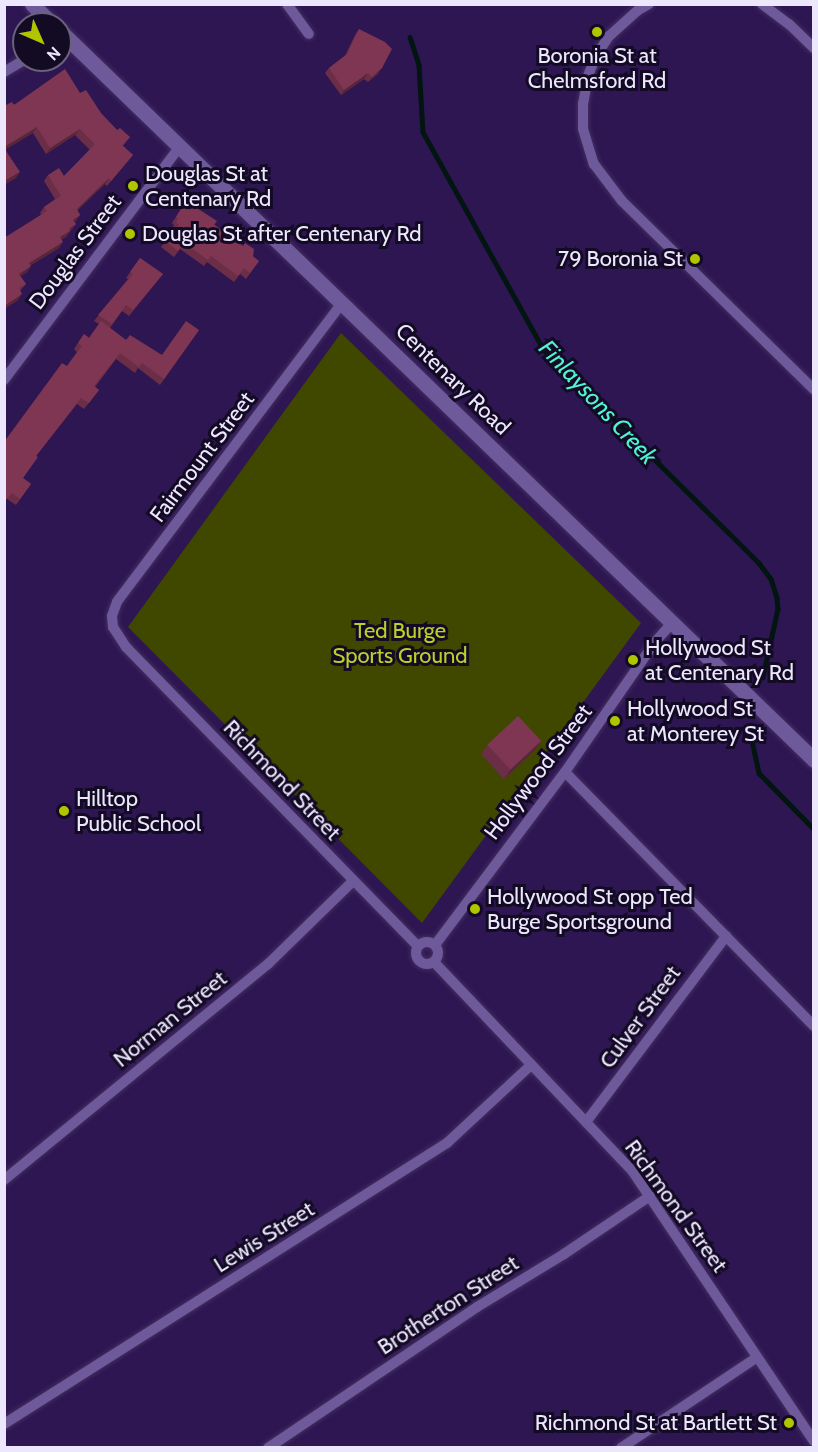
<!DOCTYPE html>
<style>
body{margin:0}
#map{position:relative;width:818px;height:1452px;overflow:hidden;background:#2e1653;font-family:Cabin,sans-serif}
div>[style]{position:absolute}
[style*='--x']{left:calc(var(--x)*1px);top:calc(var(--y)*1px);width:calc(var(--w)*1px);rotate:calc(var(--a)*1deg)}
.green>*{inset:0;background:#404800}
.stream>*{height:4.5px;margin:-2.25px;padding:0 2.25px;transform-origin:2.25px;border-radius:2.25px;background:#021511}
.roads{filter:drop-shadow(0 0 2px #432e5f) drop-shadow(0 0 2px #432e5f)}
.street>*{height:10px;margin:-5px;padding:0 5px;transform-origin:5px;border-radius:5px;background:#6e599b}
.street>.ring{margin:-5px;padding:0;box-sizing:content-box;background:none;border:10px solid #6e599b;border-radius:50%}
.secondary>*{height:15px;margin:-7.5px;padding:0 7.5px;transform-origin:7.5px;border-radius:7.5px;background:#6e599b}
.wall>*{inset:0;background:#6c2e47}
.shaded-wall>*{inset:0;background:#58263a}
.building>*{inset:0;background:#7e3653;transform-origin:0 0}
.dots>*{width:16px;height:16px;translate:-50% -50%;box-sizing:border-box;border:3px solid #130a24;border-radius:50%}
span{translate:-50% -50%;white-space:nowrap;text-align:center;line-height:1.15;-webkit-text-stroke:6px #130a24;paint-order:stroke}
.poi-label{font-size:22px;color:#ede7fe}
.left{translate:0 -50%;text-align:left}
.right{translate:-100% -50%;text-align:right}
.street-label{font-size:22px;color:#ede7fe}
.park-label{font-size:22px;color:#bbd029}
.water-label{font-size:24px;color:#4ef4d4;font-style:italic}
.frame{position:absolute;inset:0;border:6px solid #ede7fe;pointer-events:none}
.north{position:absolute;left:12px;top:12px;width:60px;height:60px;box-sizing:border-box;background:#130a24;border:2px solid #6a627b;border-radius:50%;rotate:135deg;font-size:16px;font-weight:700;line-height:24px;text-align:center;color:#ede7fe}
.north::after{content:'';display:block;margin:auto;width:21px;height:27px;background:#b0c500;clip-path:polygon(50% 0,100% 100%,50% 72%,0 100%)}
</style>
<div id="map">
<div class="green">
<div style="clip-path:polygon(341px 333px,641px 623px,422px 923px,128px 627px)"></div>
</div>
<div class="stream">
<div style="--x:410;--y:37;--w:29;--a:72"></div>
<div style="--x:419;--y:65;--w:67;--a:86.6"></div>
<div style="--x:423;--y:132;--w:249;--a:61"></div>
<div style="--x:544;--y:350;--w:303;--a:44.7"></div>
<div style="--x:759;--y:563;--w:20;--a:53"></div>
<div style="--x:771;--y:579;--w:20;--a:72"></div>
<div style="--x:777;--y:598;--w:11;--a:85"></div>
<div style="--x:778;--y:609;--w:70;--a:102.4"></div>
<div style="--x:750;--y:731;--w:43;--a:77.9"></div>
<div style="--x:759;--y:773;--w:78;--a:45.5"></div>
</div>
<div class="roads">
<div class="street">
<div style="--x:287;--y:4;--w:37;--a:54"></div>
<div style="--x:649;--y:4;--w:14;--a:150"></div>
<div style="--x:637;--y:11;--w:38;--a:138"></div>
<div style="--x:609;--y:36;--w:24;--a:123"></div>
<div style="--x:596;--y:56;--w:22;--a:112"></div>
<div style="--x:588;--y:76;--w:27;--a:100"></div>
<div style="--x:583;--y:103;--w:26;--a:90"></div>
<div style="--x:583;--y:129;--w:37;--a:73"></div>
<div style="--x:594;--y:164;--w:46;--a:52.9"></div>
<div style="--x:622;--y:201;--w:269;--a:44.5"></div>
<div style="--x:762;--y:4;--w:34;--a:37"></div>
<div style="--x:789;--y:24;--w:35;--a:44"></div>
<div style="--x:4;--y:72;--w:23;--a:-31"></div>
<div style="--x:342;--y:303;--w:374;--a:127"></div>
<div style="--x:117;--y:602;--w:15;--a:110"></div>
<div style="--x:112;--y:616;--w:11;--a:85"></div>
<div style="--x:113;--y:627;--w:24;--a:57"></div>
<div style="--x:126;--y:647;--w:418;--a:45.7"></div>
<div style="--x:4;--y:380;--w:291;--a:-53"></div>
<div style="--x:565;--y:772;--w:356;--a:45.6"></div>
<div class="ring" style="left:416px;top:942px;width:12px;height:12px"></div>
<div style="--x:435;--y:945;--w:216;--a:-53.1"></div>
<div style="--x:565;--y:772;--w:158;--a:-55.3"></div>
<div style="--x:655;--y:642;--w:25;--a:-48"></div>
<div style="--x:434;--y:962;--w:289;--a:46.5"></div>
<div style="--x:633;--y:1172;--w:324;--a:56.1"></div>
<div style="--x:586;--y:1122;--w:233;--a:-53"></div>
<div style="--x:4;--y:1180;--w:341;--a:-39.3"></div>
<div style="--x:268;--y:964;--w:119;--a:-44.3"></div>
<div style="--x:4;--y:1424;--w:525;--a:-32.39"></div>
<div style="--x:447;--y:1143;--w:115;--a:-42.9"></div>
<div style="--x:268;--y:1448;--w:252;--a:-34"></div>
<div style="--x:477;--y:1307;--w:102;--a:-31.3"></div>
<div style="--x:564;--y:1254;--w:104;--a:-34"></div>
<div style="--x:621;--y:1448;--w:162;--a:-33.7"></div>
</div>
<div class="secondary">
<div style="--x:32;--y:4;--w:28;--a:45"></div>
<div style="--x:60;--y:31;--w:1049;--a:44.03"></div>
</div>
</div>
<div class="wall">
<div style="clip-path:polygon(359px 29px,378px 74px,368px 82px,364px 79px,341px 95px,325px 73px,329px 68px,345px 56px,355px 35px)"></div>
<div style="clip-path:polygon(80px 93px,117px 130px,130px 137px,123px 146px,133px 155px,107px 186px,105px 184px,77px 210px,80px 215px,74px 222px,76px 224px,71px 230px,66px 237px,62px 239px,59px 248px,31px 265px,27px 272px,20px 276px,26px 284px,20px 291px,18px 300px,4px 309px,41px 214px,40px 213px,44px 207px,55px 199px,44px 181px,48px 175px,64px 176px,90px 150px,75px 135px,46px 154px,33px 133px,6px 149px,16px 178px,4px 185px,4px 106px)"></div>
<div style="clip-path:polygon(186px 201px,259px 261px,246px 279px,240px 274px,234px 282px,207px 262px,204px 266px,180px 249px,174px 257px,161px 247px,174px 230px,172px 228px,174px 225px,172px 223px)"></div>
<div style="clip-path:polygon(140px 258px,163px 274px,129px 316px,122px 311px,110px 328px,126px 340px,162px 355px,199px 330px,160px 385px,138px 368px,135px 373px,116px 359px,95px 387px,99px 390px,84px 409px,77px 404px,36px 456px,23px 478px,31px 484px,16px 505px,7px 499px,67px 366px,77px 352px,74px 349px,84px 334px,89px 338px,99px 324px,94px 321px,128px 279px,126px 278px)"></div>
<div style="clip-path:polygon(541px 741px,535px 750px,504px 779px,481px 754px,488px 745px)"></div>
</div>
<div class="shaded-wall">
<div style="clip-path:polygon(382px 68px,378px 74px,368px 82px,372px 77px)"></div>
<div style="clip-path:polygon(368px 73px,364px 79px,341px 95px,344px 90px)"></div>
<div style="clip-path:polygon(37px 127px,33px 133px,4px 150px,4px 147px)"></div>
<div style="clip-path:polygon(80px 129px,75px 135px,46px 154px,50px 148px)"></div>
<div style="clip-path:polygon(20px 172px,16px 178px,4px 185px,4px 181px)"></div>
<div style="clip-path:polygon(109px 178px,105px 184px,73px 215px,77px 209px)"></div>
<div style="clip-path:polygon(80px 215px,76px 221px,69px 226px,73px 220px)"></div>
<div style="clip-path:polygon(76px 224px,66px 237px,56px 243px,60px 237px,69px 229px)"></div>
<div style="clip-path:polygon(63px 242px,59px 248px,25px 269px,29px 263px)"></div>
<div style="clip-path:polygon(31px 266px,27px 272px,15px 280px,19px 274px)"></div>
<div style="clip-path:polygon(22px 294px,18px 300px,4px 309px,4px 306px)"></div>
<div style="clip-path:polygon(541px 741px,535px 750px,504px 779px,510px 770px)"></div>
</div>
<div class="building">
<div style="clip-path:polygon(359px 29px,385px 42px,392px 49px,382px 68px,372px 77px,368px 73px,344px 90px,329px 68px,347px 54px)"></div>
<div style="clip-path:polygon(65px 69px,80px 93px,86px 90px,101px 113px,117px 130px,120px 128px,130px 137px,122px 145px,133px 155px,111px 181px,109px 178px,77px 209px,80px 215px,73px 220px,76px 224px,69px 229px,70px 231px,60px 237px,63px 242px,29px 263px,31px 266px,19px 274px,26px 284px,19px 288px,22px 294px,4px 306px,4px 238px,47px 211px,44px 207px,61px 196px,48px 175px,59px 168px,64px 176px,95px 144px,80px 129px,50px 148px,37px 127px,4px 147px,4px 106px,12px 102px,14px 105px)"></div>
<div style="clip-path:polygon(4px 148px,20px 172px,4px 181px)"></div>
<div style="clip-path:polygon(186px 201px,217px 221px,214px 225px,243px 246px,245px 243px,254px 249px,253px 257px,259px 261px,250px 273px,244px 268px,238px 276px,211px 256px,208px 260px,184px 243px,178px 251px,165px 241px,179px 225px,176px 222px,178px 219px,176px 217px)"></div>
<div style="clip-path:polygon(140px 258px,163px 274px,133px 310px,126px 305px,112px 324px,98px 315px,133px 274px,130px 272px)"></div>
<div style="clip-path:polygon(101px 321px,126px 340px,130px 335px,162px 355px,186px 321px,199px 330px,164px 379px,142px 363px,139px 367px,120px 353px,94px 386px,99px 390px,89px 403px,81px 398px,36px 456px,38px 457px,23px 478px,31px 484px,20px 499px,12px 493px,4px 502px,4px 442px,62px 363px,67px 366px,82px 346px,78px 343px,84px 334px,89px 338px)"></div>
<div style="left:518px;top:716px;width:34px;height:42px;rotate:47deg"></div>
</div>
<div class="dots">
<div style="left:597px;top:32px;background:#b0c500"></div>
<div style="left:133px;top:186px;background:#b0c500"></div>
<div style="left:130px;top:234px;background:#b0c500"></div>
<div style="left:695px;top:259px;background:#b0c500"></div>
<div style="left:633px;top:660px;background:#b0c500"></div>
<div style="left:615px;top:721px;background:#b0c500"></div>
<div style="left:64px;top:811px;background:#b0c500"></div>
<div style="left:475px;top:909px;background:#b0c500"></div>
<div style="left:789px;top:1423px;background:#b0c500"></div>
</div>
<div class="poi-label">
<span style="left:597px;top:68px">Boronia St at<br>Chelmsford Rd</span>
<span class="left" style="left:145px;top:186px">Douglas St at<br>Centenary Rd</span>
<span class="left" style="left:142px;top:234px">Douglas St after Centenary Rd</span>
<span class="right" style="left:683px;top:259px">79 Boronia St</span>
<span class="left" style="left:645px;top:660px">Hollywood St<br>at Centenary Rd</span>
<span class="left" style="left:627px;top:721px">Hollywood St<br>at Monterey St</span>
<span class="left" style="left:76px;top:811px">Hilltop<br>Public School</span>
<span class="left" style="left:487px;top:909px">Hollywood St opp Ted<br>Burge Sportsground</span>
<span class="right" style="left:777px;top:1423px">Richmond St at Bartlett St</span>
</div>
<div class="street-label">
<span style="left:75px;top:252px;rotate:-53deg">Douglas Street</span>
<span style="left:453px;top:379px;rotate:44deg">Centenary Road</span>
<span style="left:202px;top:457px;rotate:-53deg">Fairmount Street</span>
<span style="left:538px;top:772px;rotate:-53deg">Hollywood Street</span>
<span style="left:282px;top:780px;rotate:46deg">Richmond Street</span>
<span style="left:640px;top:1017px;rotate:-54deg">Culver Street</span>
<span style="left:170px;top:1019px;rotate:-39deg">Norman Street</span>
<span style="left:676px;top:1206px;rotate:54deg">Richmond Street</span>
<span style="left:264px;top:1237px;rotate:-32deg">Lewis Street</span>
<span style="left:448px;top:1305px;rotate:-33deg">Brotherton Street</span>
</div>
<div class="park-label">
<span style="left:400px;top:643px">Ted Burge<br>Sports Ground</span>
</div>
<div class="water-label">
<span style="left:598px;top:402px;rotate:47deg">Finlaysons Creek</span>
</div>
<div class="frame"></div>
<div class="north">N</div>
</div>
